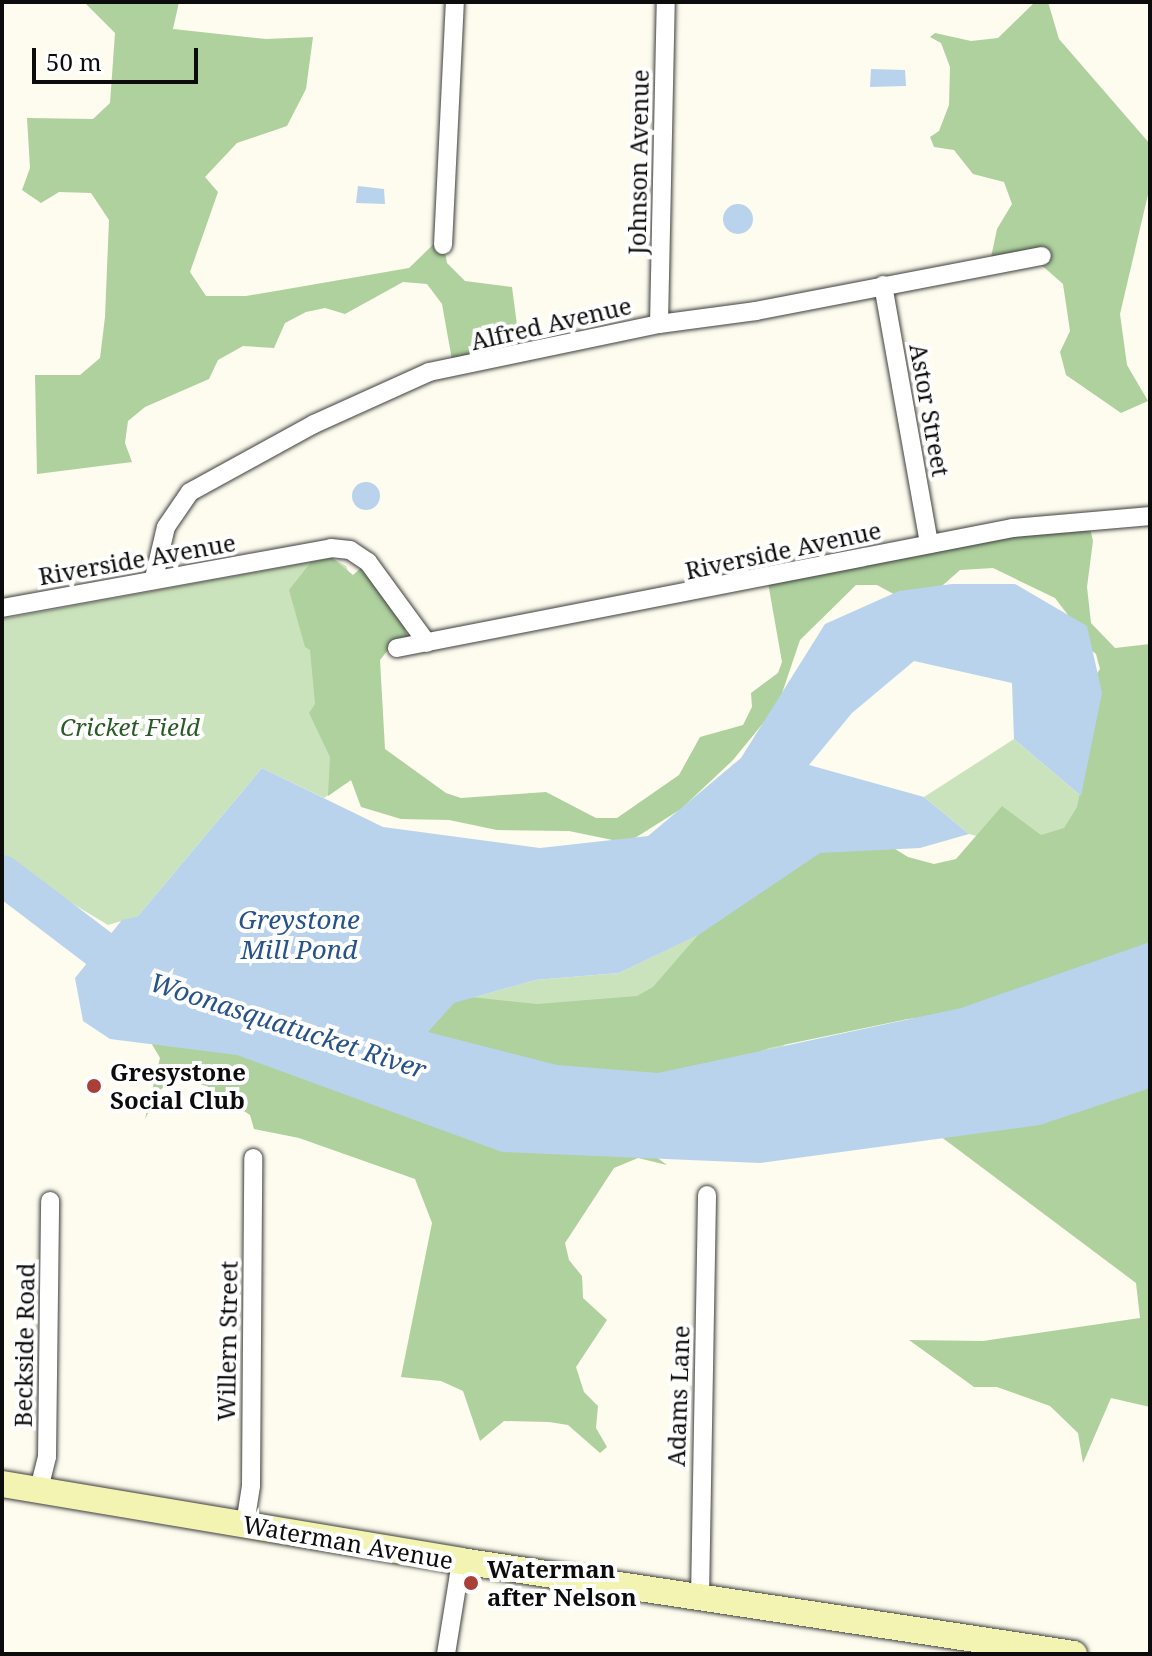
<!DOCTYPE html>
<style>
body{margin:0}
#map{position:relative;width:1152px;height:1656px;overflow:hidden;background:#fdfcee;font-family:"Noto Serif",serif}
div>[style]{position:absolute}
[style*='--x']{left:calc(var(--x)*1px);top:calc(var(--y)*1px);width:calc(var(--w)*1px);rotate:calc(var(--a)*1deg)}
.green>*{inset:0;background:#cbe3bc}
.forest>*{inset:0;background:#aed19e}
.water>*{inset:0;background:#b9d3ed}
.round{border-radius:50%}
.river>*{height:40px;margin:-20px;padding:0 20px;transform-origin:20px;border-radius:20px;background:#b9d3ed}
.roads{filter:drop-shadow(0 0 2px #3f3f3f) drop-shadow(0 0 2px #3f3f3f)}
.street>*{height:18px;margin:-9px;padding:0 9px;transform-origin:9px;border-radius:9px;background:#fff}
.secondary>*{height:26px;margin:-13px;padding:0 13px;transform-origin:13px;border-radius:13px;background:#f3f4b2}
.dots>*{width:22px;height:22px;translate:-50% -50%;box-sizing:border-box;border:4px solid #fff;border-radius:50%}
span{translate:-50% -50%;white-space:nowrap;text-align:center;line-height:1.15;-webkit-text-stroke:8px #fff;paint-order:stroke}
.street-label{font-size:24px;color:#0c0c0c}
.park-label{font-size:24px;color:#2a5b26;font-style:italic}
.poi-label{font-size:24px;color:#0c0c0c;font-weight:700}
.left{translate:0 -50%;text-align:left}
.water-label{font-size:26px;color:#27538d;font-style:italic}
.frame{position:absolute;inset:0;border:4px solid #0c0c0c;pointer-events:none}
.scale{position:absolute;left:32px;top:48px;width:166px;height:36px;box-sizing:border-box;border:4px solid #0c0c0c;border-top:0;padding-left:10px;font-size:24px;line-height:28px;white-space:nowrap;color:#0c0c0c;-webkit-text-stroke:6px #fff;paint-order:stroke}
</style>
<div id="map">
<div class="green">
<div style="clip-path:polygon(332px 558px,346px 566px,379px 640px,381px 760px,324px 798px,262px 768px,138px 916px,108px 925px,2px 861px,2px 619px)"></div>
<div style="clip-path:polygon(1014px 739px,1081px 796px,1129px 874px,969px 834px,924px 797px)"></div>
<div style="clip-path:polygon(699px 934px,749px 1028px,785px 1046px,658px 1073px,453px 1003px,535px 980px,619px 973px)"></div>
</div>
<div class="forest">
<div style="clip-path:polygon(84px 2px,179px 2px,173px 29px,266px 39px,313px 37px,306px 89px,287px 126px,237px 143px,205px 177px,218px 192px,190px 272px,206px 296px,246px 296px,409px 268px,442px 236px,447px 263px,465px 281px,512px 287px,520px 348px,452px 360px,442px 304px,427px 284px,403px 282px,345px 314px,325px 308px,306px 312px,285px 323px,274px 348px,243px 346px,218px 360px,209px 379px,145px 407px,128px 421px,125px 443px,132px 462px,37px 474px,35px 375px,80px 375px,100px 358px,105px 317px,109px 220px,91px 193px,59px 192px,41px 203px,22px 190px,30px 168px,27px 118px,93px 119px,110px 103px,115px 33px)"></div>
<div style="clip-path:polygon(1035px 2px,1048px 2px,1059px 39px,1150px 144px,1150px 186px,1120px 314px,1127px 365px,1148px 401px,1121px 413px,1066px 375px,1060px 352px,1070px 331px,1063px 284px,1030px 255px,990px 262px,997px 229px,1012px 204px,1004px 182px,973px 174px,954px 150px,934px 147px,930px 137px,939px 131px,949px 105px,950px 67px,941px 43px,930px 37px,935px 33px,971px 41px,998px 38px)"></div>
<div style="clip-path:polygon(1087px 515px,1093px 541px,1087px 587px,1091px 623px,1115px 648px,1150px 644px,1150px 963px,1006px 1008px,908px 1019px,769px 1048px,723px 1067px,668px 1074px,542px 1068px,421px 1039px,446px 1003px,471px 997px,537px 1004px,637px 996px,653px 987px,763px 860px,866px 831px,908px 857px,934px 864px,956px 859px,1002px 806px,1041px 835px,1064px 828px,1077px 807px,1085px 770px,1076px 705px,1100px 669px,1096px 654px,1072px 635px,1068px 615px,1055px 598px,993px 568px,960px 570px,926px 600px,901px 598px,877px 585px,856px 585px,800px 640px,778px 705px,733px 760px,681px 809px,627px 843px,569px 831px,497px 830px,449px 820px,401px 819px,361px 807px,351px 780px,328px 796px,330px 757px,309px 713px,315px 704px,310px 650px,305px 647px,289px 590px,311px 562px,332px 558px,353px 575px,370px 560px,398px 600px,408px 641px,392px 645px,380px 660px,385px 749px,446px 793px,461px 798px,546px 792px,596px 818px,617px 818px,679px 775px,700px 737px,743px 725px,752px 707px,751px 693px,778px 673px,782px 662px,767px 577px)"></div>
<div style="clip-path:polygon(146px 1034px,639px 1144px,667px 1165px,638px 1158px,614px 1168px,565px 1243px,569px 1260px,582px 1276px,583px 1298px,607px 1320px,576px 1367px,584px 1392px,598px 1406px,596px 1428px,607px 1447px,600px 1453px,568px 1425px,549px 1422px,504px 1421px,480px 1441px,463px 1391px,441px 1381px,401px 1377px,432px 1223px,415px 1179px,299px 1138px,254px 1129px,250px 1115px,207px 1086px,181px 1080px,161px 1089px,145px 1119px,160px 1058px)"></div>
<div style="clip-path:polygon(1150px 1079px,1150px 1407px,1111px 1398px,1083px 1463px,1078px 1433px,1050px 1406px,997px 1387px,974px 1387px,909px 1340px,983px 1341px,1140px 1318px,1136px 1283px,912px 1115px)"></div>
</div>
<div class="water">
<div style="clip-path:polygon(871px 69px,905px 70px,906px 86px,870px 87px)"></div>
<div style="clip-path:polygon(358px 186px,384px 189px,385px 204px,356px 203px)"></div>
<div class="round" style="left:723px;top:204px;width:30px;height:30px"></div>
<div class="round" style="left:352px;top:482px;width:28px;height:28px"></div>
<div style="clip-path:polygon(952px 584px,1015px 584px,1087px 626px,1102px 693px,1081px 796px,1014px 739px,1012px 683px,914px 661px,852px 713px,809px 765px,924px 797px,969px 834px,920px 848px,820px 853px,700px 934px,619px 973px,535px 980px,454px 1003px,428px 1032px,557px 1065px,658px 1073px,961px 1008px,1150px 942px,1150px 1088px,1040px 1125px,760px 1163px,502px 1152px,237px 1055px,110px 1039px,83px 1021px,75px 978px,122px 920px,138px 916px,262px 768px,383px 827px,540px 848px,648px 836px,741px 758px,825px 624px,899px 591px)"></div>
</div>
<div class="river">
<div style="--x:2;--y:875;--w:172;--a:37.2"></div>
</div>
<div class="roads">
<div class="street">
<div style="--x:443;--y:245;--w:243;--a:-87.2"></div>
<div style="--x:883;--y:285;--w:263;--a:79.9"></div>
<div style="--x:659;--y:324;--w:322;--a:-88.8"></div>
<div style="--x:154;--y:578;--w:52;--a:-76.8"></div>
<div style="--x:166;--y:527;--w:42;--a:-55.6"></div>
<div style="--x:190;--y:492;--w:141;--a:-28.7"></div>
<div style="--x:314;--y:424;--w:126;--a:-24.3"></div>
<div style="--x:429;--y:372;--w:235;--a:-11.8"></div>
<div style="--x:659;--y:324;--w:98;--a:-7.6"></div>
<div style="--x:756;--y:311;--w:291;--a:-10.9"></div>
<div style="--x:2;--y:608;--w:334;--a:-10.3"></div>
<div style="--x:331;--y:548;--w:19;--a:6"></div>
<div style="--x:350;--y:550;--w:22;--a:34"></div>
<div style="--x:368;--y:562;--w:100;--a:53.9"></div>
<div style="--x:397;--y:648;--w:628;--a:-11.02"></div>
<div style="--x:1013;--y:528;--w:138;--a:-5"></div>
<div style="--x:39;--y:1489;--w:33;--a:-76"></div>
<div style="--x:47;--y:1457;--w:256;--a:-89.3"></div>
<div style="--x:245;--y:1524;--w:39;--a:-81"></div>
<div style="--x:251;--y:1485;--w:327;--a:-89.6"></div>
<div style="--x:700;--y:1598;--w:403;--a:-89"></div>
<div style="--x:446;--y:1654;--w:94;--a:-80.8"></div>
</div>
<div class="secondary">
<div style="--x:2;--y:1484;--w:465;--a:9.5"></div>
<div style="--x:461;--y:1561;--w:620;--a:8.63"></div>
</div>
</div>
<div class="dots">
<div style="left:94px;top:1086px;background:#a94037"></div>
<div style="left:471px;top:1583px;background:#a94037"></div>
</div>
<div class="street-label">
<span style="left:638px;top:162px;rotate:-89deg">Johnson Avenue</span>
<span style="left:551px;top:323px;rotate:-13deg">Alfred Avenue</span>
<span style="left:930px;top:410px;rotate:80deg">Astor Street</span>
<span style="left:783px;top:550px;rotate:-12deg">Riverside Avenue</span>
<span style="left:137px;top:559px;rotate:-10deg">Riverside Avenue</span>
<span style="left:227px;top:1341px;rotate:-89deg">Willern Street</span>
<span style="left:24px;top:1345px;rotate:-89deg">Beckside Road</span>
<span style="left:678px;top:1396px;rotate:-88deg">Adams Lane</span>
<span style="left:348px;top:1542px;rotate:10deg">Waterman Avenue</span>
</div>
<div class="park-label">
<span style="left:130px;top:727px">Cricket Field</span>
</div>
<div class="poi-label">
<span class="left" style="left:110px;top:1086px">Gresystone<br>Social Club</span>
<span class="left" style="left:487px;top:1583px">Waterman<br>after Nelson</span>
</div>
<div class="water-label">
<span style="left:299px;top:935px">Greystone<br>Mill Pond</span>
<span style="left:288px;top:1026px;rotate:18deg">Woonasquatucket River</span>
</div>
<div class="frame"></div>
<div class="scale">50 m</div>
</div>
